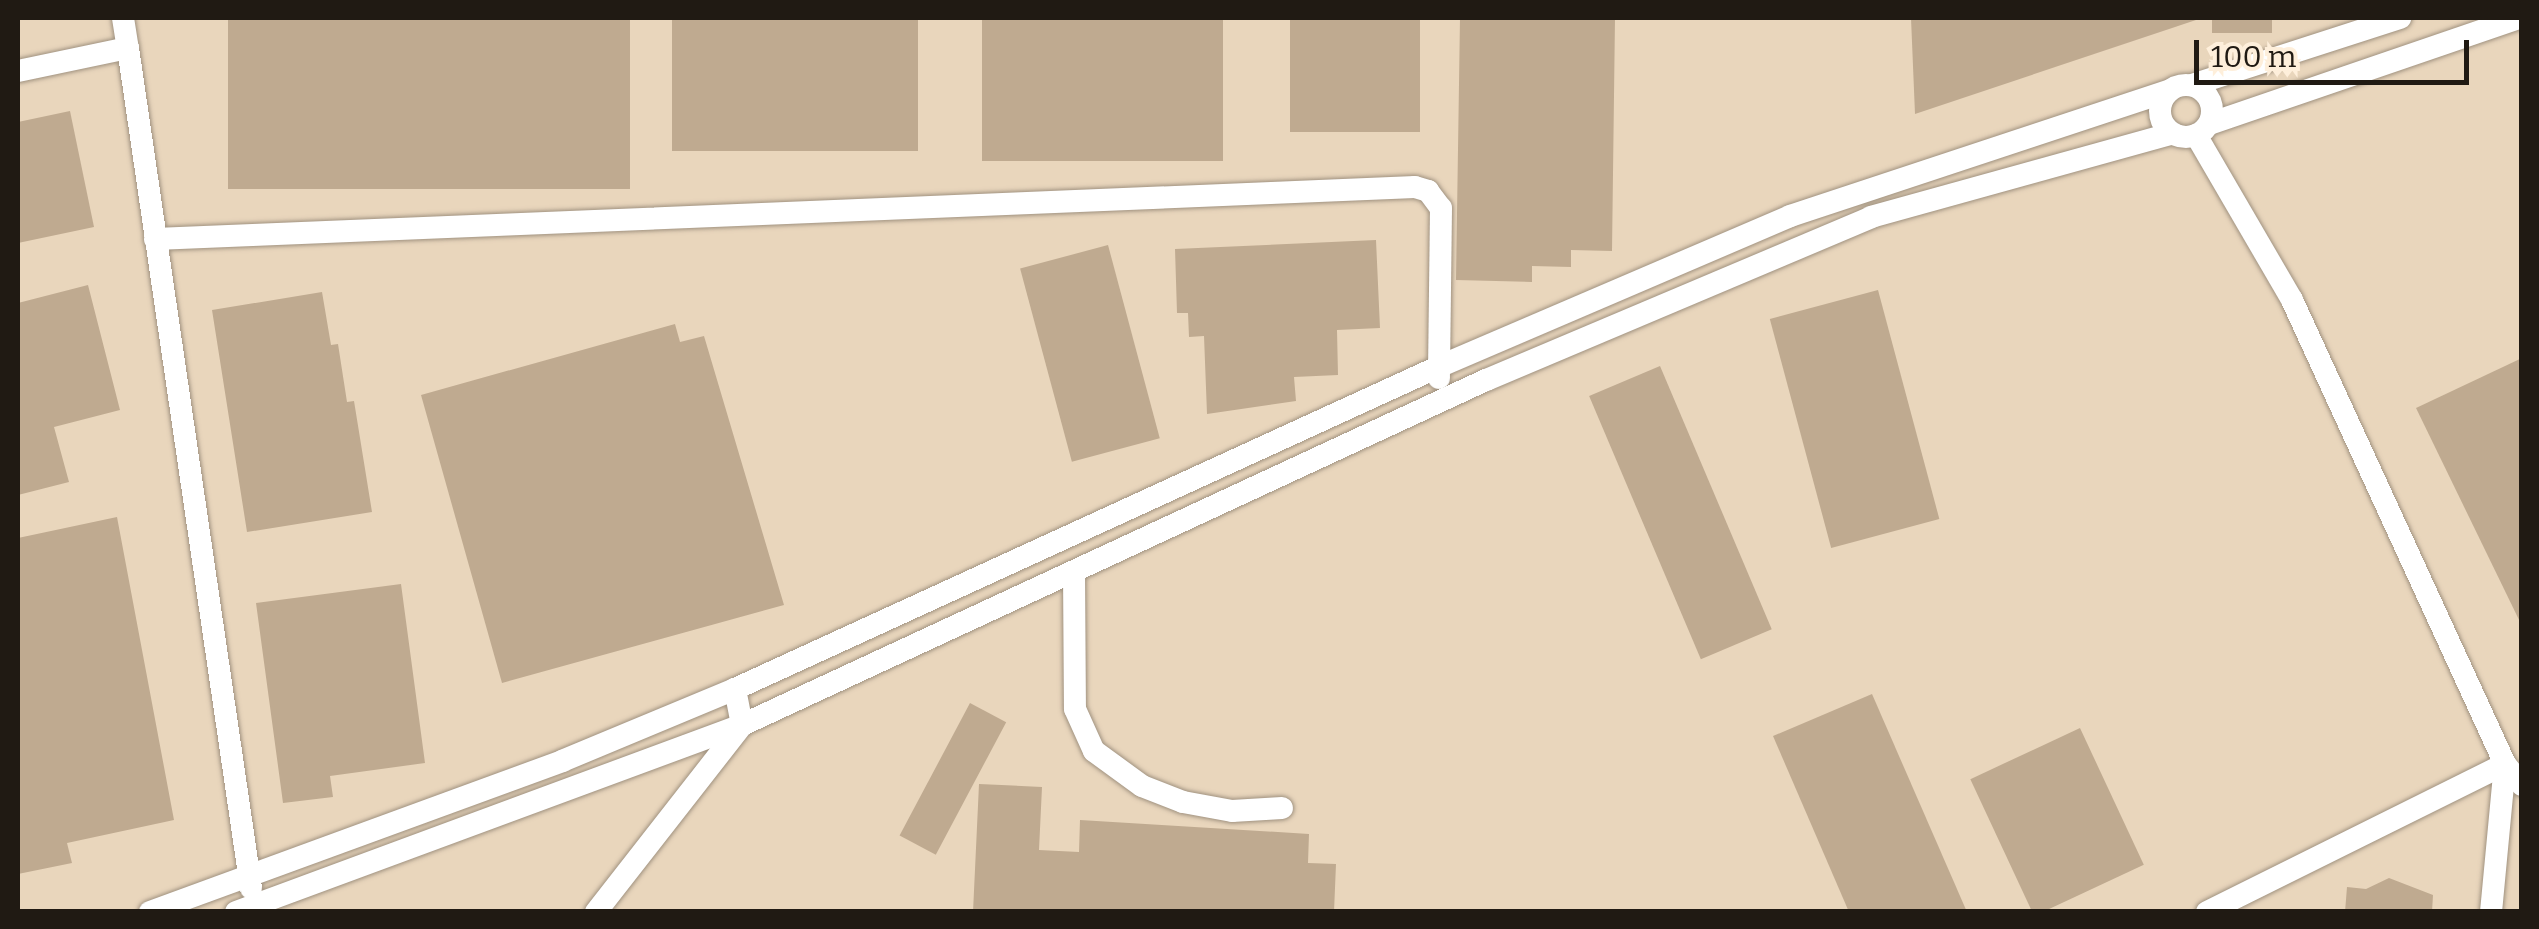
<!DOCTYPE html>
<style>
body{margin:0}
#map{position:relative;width:2539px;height:929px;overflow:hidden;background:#f0e2ce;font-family:Bitter,serif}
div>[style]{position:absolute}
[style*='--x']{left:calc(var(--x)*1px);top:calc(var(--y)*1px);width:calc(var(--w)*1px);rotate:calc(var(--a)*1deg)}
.built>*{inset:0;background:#e9d6bc;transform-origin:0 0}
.building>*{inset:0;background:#bfaa90;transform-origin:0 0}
.roads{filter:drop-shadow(0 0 2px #a09280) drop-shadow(0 0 2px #a09280)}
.minor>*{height:22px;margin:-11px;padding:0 11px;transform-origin:11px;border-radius:11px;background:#fff}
.minor>.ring{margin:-11px;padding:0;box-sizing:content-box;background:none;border:22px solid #fff;border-radius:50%}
span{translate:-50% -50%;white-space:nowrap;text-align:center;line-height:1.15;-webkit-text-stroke:8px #feefdb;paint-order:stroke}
.frame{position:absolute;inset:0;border:20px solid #201a13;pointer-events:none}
.scale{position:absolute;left:2194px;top:40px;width:275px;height:45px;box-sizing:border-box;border:5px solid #201a13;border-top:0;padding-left:12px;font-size:30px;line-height:35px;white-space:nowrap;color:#201a13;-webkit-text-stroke:8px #feefdb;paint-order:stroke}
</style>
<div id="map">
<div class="built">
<div style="left:18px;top:18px;width:2503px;height:893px"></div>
</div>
<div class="building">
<div style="left:228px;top:18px;width:402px;height:171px"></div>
<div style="left:672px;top:18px;width:246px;height:133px"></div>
<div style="left:982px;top:18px;width:241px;height:143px"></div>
<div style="left:1290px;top:18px;width:130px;height:114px"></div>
<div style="clip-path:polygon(1460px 18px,1615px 18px,1612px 251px,1571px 250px,1571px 267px,1532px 266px,1532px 282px,1456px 280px)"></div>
<div style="clip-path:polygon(1911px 18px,2196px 18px,2196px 20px,1915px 114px)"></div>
<div style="left:2212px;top:18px;width:60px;height:15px"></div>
<div style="clip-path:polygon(70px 111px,94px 227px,18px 243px,18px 122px)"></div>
<div style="clip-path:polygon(1376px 240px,1380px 328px,1337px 330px,1338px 375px,1294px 377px,1296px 401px,1207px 414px,1204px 336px,1189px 337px,1188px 313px,1177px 313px,1175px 249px)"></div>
<div style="left:1108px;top:245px;width:200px;height:91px;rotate:75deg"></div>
<div style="clip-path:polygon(88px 285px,120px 410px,54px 427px,69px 482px,18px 495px,18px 303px)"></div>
<div style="left:1878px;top:290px;width:237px;height:112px;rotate:75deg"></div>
<div style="clip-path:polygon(322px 292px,331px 345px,338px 344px,347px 402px,354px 401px,372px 512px,247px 532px,212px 310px)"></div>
<div style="clip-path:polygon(675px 324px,680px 342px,704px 336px,784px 605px,502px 683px,421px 395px)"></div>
<div style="clip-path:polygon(2522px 358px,2522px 626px,2416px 408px)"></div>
<div style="left:1660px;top:366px;width:286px;height:77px;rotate:67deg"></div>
<div style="clip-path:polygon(117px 517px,174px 820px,67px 843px,72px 863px,18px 874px,18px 538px)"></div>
<div style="clip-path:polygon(401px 584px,425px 763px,330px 776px,333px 797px,283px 803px,256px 603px)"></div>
<div style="clip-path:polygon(1872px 694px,1967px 912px,1849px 912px,1773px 736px)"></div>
<div style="left:970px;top:703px;width:41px;height:150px;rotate:28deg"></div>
<div style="left:2080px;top:728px;width:151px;height:121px;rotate:65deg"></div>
<div style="clip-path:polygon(979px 784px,1042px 787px,1039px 850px,1079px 852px,1080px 820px,1309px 834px,1308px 863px,1336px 864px,1334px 912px,973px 912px)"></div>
<div style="clip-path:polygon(2389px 878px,2433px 895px,2432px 912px,2345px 912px,2347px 887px,2366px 889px)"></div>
</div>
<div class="roads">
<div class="minor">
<div style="--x:123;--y:18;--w:30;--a:81"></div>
<div style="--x:18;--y:71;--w:112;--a:-11.8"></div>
<div style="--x:128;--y:48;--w:849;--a:81.67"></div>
<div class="ring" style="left:2160px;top:85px;width:30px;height:30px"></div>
<div style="--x:2192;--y:85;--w:219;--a:-17.9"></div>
<div style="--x:2209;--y:124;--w:328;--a:-18.9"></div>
<div style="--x:2196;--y:135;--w:191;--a:59.8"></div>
<div style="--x:2292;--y:300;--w:511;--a:65.34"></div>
<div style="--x:2505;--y:764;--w:149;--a:95.4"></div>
<div style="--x:155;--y:239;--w:1261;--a:-2.36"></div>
<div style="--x:1415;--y:187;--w:14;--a:17"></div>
<div style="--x:1428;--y:191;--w:21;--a:53"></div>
<div style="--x:1441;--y:208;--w:170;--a:90.7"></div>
<div style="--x:1074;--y:572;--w:137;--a:89.6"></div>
<div style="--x:1075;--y:709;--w:46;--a:65.7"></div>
<div style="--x:1094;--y:751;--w:59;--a:36.1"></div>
<div style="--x:1142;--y:786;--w:44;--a:21.3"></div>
<div style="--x:1183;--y:802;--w:50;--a:10.4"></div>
<div style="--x:1232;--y:811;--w:50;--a:-3.4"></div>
<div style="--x:150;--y:912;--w:439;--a:-20.1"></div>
<div style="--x:562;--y:761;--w:187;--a:-22.6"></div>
<div style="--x:735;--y:689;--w:773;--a:-24.61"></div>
<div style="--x:1438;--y:367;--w:383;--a:-23.2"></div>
<div style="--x:1790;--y:216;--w:399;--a:-18.3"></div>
<div style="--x:236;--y:912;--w:539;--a:-20.28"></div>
<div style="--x:742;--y:725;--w:820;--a:-24.88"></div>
<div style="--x:1486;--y:380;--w:418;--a:-22.9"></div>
<div style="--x:1871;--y:217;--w:313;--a:-15.5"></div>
<div style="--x:596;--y:912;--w:237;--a:-52"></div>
<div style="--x:742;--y:725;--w:37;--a:-101"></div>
<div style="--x:2207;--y:912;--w:333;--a:-26.4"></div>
<div style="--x:2505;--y:764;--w:27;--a:51"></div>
</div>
</div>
<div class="frame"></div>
<div class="scale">100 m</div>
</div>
